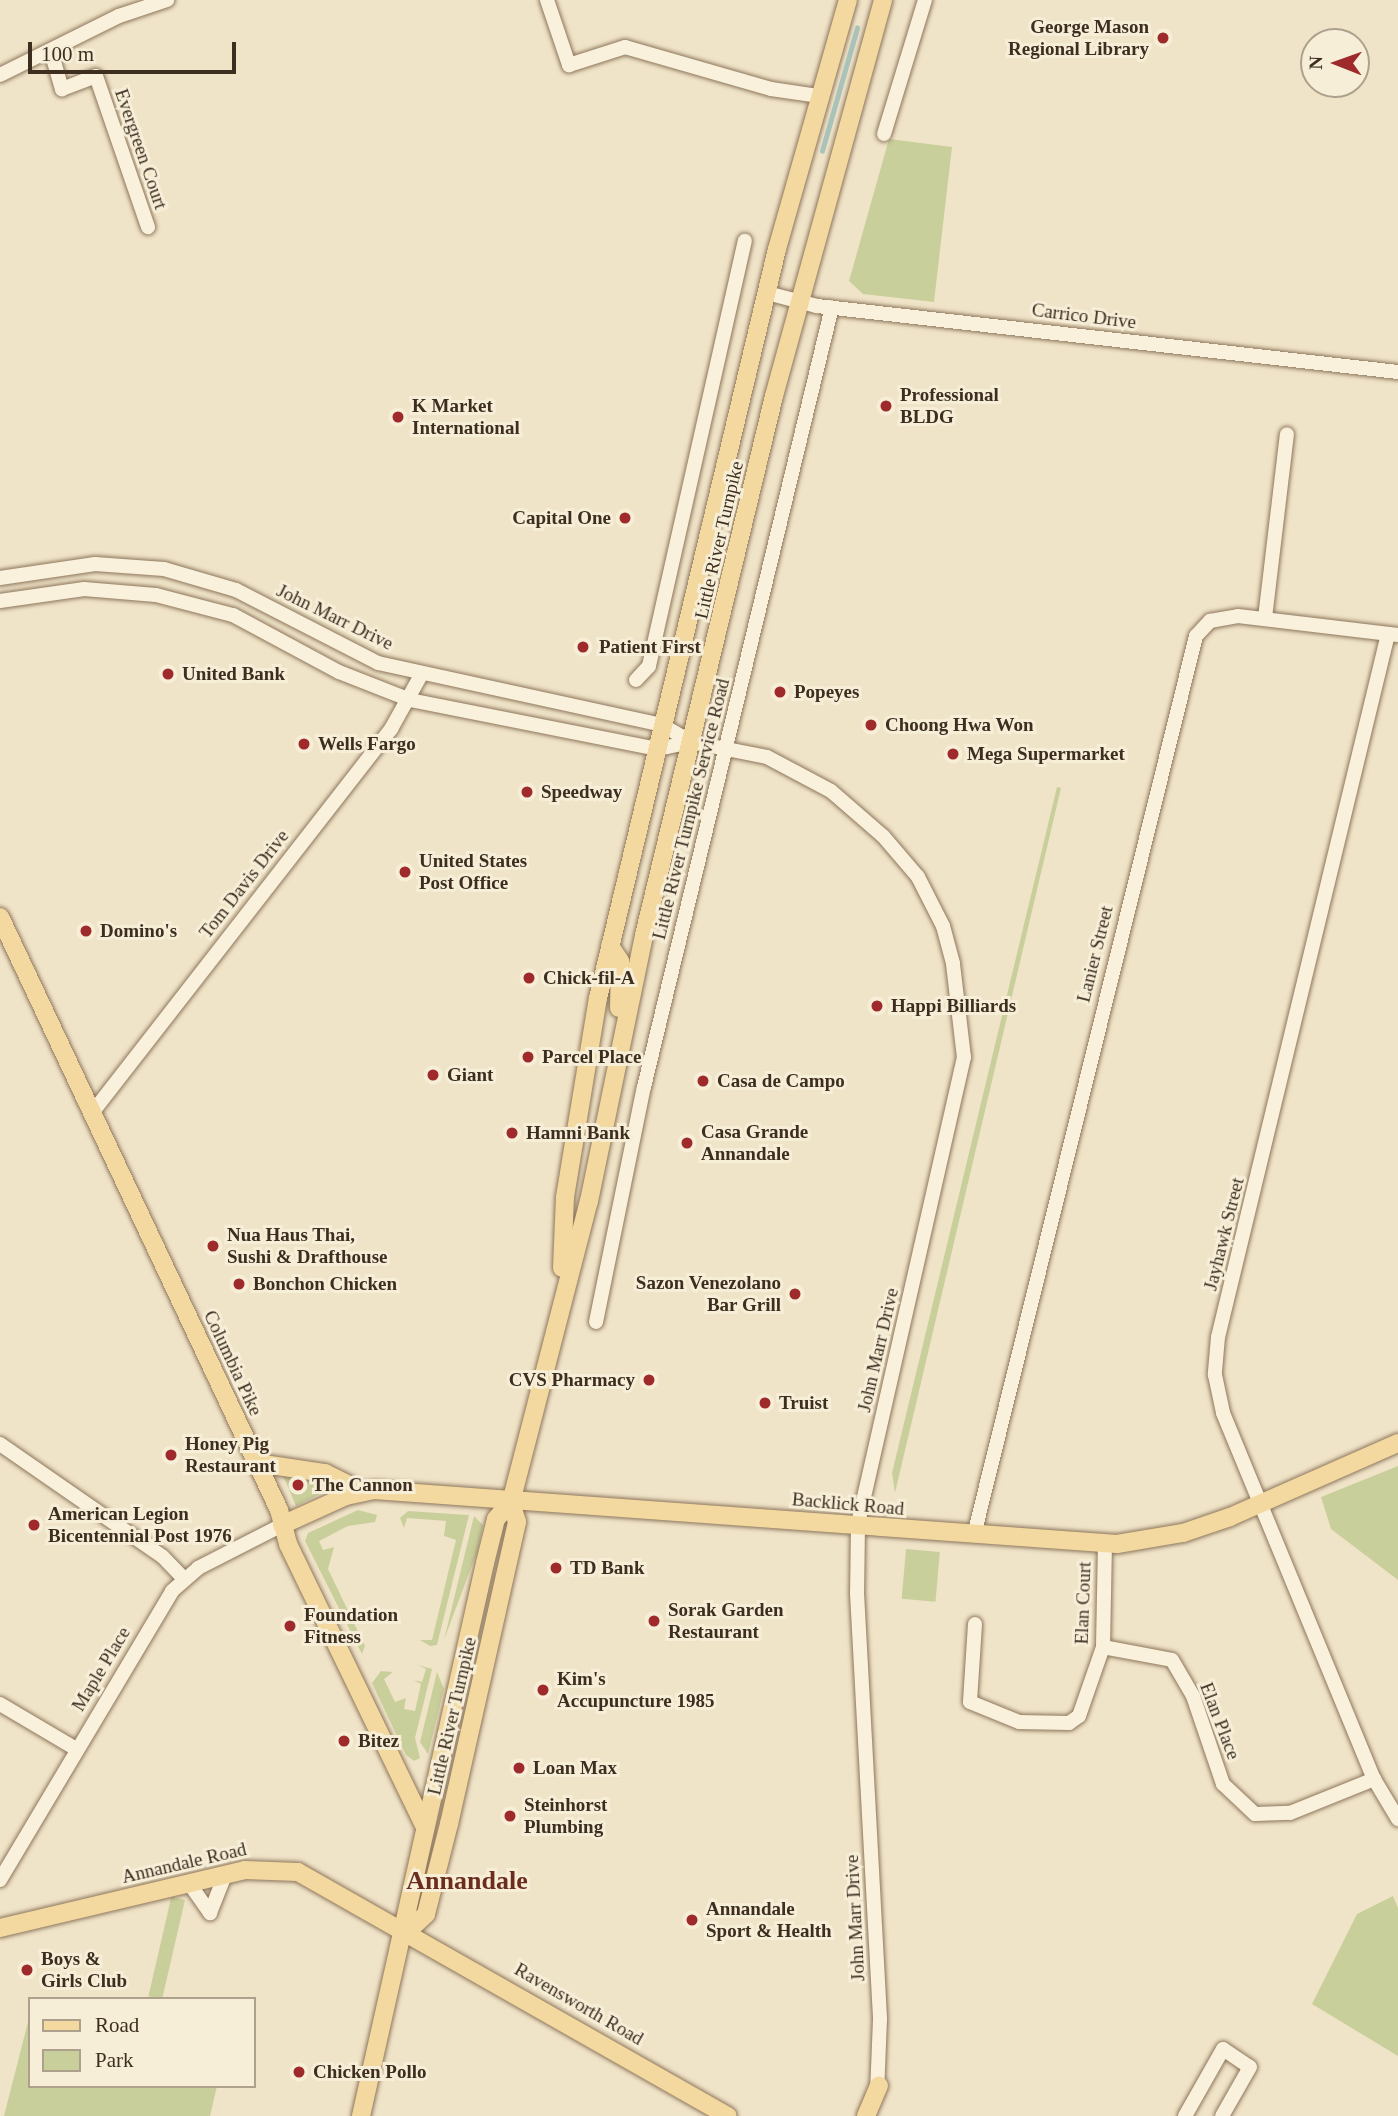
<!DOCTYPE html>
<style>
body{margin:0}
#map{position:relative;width:1398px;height:2116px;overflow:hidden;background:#f0e4c8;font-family:Georgia,serif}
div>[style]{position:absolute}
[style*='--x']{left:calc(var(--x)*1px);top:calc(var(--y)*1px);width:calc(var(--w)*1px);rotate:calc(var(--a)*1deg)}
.green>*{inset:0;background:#c9cf9b;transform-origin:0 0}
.stream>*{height:4.5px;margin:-2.25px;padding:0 2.25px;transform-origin:2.25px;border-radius:2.25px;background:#a9c4bc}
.roads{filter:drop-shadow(0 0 2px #8d765c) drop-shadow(0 0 2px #8d765c)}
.minor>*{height:14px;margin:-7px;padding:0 7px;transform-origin:7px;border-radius:7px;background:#faf1dc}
.major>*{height:18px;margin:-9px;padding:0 9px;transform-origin:9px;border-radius:9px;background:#f3d9a0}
.dots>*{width:19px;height:19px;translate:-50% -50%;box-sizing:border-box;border:4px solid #f7eed8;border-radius:50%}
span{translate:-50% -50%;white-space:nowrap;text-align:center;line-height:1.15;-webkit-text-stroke:6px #f7eed8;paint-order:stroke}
.poi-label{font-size:19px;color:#3d2e20;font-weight:700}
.right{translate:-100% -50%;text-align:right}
.left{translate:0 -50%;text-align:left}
.street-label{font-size:19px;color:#3d2e20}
.district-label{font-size:26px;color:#6b2e1e;font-weight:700}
.legend{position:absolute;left:28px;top:1997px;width:228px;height:91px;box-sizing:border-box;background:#f7eed8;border:2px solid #ada18e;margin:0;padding:9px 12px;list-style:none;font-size:21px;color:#3d2e20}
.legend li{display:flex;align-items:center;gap:14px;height:35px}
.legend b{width:35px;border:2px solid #ada18e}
.north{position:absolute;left:1300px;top:28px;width:70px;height:70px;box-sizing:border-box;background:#f7eed8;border:2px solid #ada18e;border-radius:50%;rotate:271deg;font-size:19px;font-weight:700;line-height:28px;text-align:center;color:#3d2e20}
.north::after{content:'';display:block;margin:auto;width:24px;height:32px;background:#9e2a2b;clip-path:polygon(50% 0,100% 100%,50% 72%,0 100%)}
.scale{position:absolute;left:28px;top:42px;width:208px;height:32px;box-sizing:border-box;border:4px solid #3d2e20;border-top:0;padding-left:9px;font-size:21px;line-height:24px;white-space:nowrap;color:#3d2e20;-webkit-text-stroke:5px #f7eed8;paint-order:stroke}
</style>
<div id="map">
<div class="green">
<div style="clip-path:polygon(889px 139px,952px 147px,934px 302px,863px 294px,849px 281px)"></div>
<div style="clip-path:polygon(1057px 787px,1061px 788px,895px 1493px,892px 1473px)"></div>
<div style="clip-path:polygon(1398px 1466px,1398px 1580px,1331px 1529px,1321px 1497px)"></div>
<div style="clip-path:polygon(282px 1473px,332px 1481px,336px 1486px,296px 1506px)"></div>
<div style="clip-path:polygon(358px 1510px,377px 1515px,375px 1522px,348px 1526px,319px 1541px,323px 1550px,334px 1547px,328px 1569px,365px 1646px,362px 1654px,305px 1541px,308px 1533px)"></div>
<div style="clip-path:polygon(408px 1511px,469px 1515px,437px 1645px,430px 1646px,420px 1640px,432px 1640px,456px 1540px,444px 1536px,446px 1521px,407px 1518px,404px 1528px,400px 1518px)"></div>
<div style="clip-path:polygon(474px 1516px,483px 1525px,477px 1552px,444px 1640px)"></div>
<div style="left:906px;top:1549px;width:34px;height:50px;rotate:5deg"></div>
<div style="clip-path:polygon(418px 1665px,432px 1669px,415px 1738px,420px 1758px,414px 1761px,406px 1755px,372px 1683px,381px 1671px,393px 1672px,384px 1679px,395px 1702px,406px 1698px,404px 1709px,415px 1711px,421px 1684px,414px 1680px,422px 1682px,426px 1669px)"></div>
<div style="clip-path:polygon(437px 1672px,444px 1689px,428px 1754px,420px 1742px)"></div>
<div style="clip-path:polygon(1393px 1896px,1398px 1908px,1398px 2056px,1312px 2004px,1357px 1914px)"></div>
<div style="left:185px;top:1900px;width:102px;height:14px;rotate:103deg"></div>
<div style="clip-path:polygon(30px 2014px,30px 2086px,217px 2086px,210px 2116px,4px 2116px)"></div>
</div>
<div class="stream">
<div style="--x:822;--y:151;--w:128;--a:-74.1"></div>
</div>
<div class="roads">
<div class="minor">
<div style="--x:547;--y:0;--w:69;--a:71.3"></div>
<div style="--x:569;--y:65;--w:59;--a:-17.8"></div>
<div style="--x:625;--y:47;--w:152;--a:16"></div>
<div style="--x:771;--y:89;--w:49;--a:8.3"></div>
<div style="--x:51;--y:51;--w:40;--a:74"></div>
<div style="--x:62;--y:89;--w:36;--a:-21"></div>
<div style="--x:96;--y:76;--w:160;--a:71"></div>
<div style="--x:0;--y:75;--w:133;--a:-26.4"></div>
<div style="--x:119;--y:16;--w:51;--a:-18.4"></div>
<div style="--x:884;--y:134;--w:140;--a:-73"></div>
<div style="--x:767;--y:293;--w:52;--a:14.6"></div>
<div style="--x:817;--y:306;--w:585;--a:6.48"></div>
<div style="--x:0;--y:578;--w:96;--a:-8.4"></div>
<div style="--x:95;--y:564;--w:69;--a:4.1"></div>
<div style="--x:164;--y:569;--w:75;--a:16.3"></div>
<div style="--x:236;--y:590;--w:160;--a:27.2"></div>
<div style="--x:378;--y:663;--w:291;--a:12.3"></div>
<div style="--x:662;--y:725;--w:34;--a:30"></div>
<div style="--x:0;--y:601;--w:85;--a:-8.1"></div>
<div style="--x:84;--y:589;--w:72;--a:4.8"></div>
<div style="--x:156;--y:595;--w:80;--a:14.6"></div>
<div style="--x:233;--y:615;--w:120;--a:28.3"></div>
<div style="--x:339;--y:672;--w:76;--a:21.5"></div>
<div style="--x:410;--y:700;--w:253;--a:11.2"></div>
<div style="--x:658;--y:749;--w:34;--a:-12"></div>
<div style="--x:691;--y:742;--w:77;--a:11.2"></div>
<div style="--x:767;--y:757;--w:72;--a:28"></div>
<div style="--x:831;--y:791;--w:69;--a:40.9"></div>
<div style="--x:883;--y:836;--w:54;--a:49.5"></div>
<div style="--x:918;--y:877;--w:55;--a:63"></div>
<div style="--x:943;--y:926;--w:39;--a:75"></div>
<div style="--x:953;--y:964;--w:94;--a:83.3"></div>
<div style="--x:964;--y:1057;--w:480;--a:102.8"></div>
<div style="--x:858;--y:1525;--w:68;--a:90.8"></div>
<div style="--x:857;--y:1593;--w:427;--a:86.9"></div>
<div style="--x:880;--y:2019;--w:75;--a:92.3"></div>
<div style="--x:1265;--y:618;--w:185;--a:-83.2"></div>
<div style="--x:1388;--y:634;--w:723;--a:103.59"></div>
<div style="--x:1218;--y:1337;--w:38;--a:95"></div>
<div style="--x:1215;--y:1375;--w:39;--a:78"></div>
<div style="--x:1223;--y:1413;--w:396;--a:67.6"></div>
<div style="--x:1374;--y:1779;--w:47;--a:59"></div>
<div style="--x:636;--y:680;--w:19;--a:-47"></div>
<div style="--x:649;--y:666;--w:436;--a:-77.3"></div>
<div style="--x:92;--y:1113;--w:487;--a:-52.1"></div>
<div style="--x:391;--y:729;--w:62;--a:-60.9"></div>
<div style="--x:596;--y:1322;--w:240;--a:-78.5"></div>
<div style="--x:644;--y:1087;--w:802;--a:-76.45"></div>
<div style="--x:0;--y:1444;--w:198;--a:34.7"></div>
<div style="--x:163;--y:1557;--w:30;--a:46"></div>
<div style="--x:974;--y:1535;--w:926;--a:-76.13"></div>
<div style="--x:1196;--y:636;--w:21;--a:-47"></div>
<div style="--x:1210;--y:621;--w:28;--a:-10"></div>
<div style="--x:1238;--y:616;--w:161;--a:6.8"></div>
<div style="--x:975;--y:1624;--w:78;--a:93.7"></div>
<div style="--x:970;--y:1702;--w:53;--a:22.2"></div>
<div style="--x:1019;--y:1722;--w:50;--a:1.1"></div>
<div style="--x:1069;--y:1723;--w:12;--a:-35"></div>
<div style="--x:1079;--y:1716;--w:73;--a:-70.8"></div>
<div style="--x:1103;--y:1647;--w:102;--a:-88.9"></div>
<div style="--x:1103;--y:1647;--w:70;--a:10.7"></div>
<div style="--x:1172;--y:1660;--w:42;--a:59.7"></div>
<div style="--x:1193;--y:1696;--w:93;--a:71.2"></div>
<div style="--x:1223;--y:1784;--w:44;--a:43.2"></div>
<div style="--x:1255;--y:1814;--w:35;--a:-2"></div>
<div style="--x:1290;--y:1813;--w:91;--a:-22"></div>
<div style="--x:0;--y:1704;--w:88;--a:30.6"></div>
<div style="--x:0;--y:1880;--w:336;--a:-59.2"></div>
<div style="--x:172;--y:1591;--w:35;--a:-41"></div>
<div style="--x:198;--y:1568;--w:94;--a:-27.1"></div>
<div style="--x:189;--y:1883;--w:37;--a:55"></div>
<div style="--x:210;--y:1913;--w:41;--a:-68.5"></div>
<div style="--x:1185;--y:2116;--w:77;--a:-60.4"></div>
<div style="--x:1223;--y:2049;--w:32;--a:34"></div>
<div style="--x:1250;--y:2067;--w:56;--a:119.7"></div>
</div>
<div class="major">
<div style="--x:0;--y:917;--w:655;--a:64.8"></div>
<div style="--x:279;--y:1510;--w:35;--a:75"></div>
<div style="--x:288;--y:1544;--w:314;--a:64.2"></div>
<div style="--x:610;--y:946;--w:18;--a:56"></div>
<div style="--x:620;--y:961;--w:47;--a:91.2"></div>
<div style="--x:562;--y:1268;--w:71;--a:-87.6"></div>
<div style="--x:565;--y:1197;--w:202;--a:-80.6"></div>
<div style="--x:598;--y:998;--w:770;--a:-76.56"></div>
<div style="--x:777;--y:249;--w:259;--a:-74.1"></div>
<div style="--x:257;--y:1463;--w:69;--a:8.4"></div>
<div style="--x:325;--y:1473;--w:40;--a:26.6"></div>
<div style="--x:282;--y:1525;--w:70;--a:-24.4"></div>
<div style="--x:346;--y:1496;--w:29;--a:-12"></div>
<div style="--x:374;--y:1490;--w:745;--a:4.16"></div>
<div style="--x:1117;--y:1544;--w:67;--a:-9.5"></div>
<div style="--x:1183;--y:1533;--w:50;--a:-18.8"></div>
<div style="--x:1230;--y:1517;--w:184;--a:-23.8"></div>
<div style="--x:0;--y:1928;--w:252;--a:-13.3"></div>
<div style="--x:245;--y:1870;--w:53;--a:2.2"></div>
<div style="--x:298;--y:1872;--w:494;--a:29.6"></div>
<div style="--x:407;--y:1932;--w:26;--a:-43"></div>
<div style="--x:426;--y:1914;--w:93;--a:-75.7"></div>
<div style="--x:449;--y:1824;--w:310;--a:-77.3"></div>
<div style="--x:517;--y:1522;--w:21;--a:-107"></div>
<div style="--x:361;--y:2116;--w:567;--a:-77.36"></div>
<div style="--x:485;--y:1563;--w:45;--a:-76"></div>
<div style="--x:496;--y:1519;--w:23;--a:-49"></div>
<div style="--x:511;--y:1502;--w:311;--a:-75.5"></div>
<div style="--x:589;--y:1201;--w:272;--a:-78.3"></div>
<div style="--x:644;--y:935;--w:554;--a:-76.44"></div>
<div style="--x:774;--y:396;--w:411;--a:-74.6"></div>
<div style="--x:866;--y:2116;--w:33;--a:-67"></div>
</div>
</div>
<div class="dots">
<div style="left:1163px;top:38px;background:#9e2a2b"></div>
<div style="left:886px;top:406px;background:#9e2a2b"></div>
<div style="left:398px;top:417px;background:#9e2a2b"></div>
<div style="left:625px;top:518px;background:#9e2a2b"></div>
<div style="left:583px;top:647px;background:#9e2a2b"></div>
<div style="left:168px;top:674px;background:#9e2a2b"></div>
<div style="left:780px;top:692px;background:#9e2a2b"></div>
<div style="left:871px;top:725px;background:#9e2a2b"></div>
<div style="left:304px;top:744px;background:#9e2a2b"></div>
<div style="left:953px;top:754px;background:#9e2a2b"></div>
<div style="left:527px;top:792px;background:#9e2a2b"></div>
<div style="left:405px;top:872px;background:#9e2a2b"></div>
<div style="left:86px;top:931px;background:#9e2a2b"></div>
<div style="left:529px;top:978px;background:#9e2a2b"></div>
<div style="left:877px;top:1006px;background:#9e2a2b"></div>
<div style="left:528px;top:1057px;background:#9e2a2b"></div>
<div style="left:433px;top:1075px;background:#9e2a2b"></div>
<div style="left:703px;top:1081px;background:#9e2a2b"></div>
<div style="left:512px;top:1133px;background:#9e2a2b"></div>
<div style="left:687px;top:1143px;background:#9e2a2b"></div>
<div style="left:213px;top:1246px;background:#9e2a2b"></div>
<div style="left:239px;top:1284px;background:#9e2a2b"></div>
<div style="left:795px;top:1294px;background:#9e2a2b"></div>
<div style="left:649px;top:1380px;background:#9e2a2b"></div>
<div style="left:765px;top:1403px;background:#9e2a2b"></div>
<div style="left:171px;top:1455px;background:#9e2a2b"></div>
<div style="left:298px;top:1485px;background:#9e2a2b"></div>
<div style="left:34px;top:1525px;background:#9e2a2b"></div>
<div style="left:556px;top:1568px;background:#9e2a2b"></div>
<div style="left:654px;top:1621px;background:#9e2a2b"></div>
<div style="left:290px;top:1626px;background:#9e2a2b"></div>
<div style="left:543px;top:1690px;background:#9e2a2b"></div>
<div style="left:344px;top:1741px;background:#9e2a2b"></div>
<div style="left:519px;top:1768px;background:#9e2a2b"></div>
<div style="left:510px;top:1816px;background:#9e2a2b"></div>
<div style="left:692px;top:1920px;background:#9e2a2b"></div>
<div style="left:27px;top:1970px;background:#9e2a2b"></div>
<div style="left:299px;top:2072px;background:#9e2a2b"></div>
</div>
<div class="poi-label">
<span class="right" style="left:1149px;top:38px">George Mason<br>Regional Library</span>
<span class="left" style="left:900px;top:406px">Professional<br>BLDG</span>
<span class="left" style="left:412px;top:417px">K Market<br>International</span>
<span class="right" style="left:611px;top:518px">Capital One</span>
<span class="left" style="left:599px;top:647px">Patient First</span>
<span class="left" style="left:182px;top:674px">United Bank</span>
<span class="left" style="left:794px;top:692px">Popeyes</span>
<span class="left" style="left:885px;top:725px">Choong Hwa Won</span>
<span class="left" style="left:318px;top:744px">Wells Fargo</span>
<span class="left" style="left:967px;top:754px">Mega Supermarket</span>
<span class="left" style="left:541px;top:792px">Speedway</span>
<span class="left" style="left:419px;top:872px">United States<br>Post Office</span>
<span class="left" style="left:100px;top:931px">Domino's</span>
<span class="left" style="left:543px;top:978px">Chick-fil-A</span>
<span class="left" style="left:891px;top:1006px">Happi Billiards</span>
<span class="left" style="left:542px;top:1057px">Parcel Place</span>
<span class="left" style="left:447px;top:1075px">Giant</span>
<span class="left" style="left:717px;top:1081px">Casa de Campo</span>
<span class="left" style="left:701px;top:1143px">Casa Grande<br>Annandale</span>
<span class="left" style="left:526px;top:1133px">Hamni Bank</span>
<span class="left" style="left:227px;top:1246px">Nua Haus Thai,<br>Sushi &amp; Drafthouse</span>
<span class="right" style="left:781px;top:1294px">Sazon Venezolano<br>Bar Grill</span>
<span class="left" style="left:253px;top:1284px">Bonchon Chicken</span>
<span class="right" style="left:635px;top:1380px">CVS Pharmacy</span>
<span class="left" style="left:779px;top:1403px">Truist</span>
<span class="left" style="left:185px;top:1455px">Honey Pig<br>Restaurant</span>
<span class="left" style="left:312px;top:1485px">The Cannon</span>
<span class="left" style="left:48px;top:1525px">American Legion<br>Bicentennial Post 1976</span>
<span class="left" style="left:570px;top:1568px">TD Bank</span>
<span class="left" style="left:668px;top:1621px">Sorak Garden<br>Restaurant</span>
<span class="left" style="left:304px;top:1626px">Foundation<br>Fitness</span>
<span class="left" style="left:557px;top:1690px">Kim's<br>Accupuncture 1985</span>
<span class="left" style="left:358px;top:1741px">Bitez</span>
<span class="left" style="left:533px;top:1768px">Loan Max</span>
<span class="left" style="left:524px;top:1816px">Steinhorst<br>Plumbing</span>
<span class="left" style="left:706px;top:1920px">Annandale<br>Sport &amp; Health</span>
<span class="left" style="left:41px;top:1970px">Boys &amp;<br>Girls Club</span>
<span class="left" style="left:313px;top:2072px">Chicken Pollo</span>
</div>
<div class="street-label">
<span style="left:141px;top:149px;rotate:71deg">Evergreen Court</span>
<span style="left:1084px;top:316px;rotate:7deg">Carrico Drive</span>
<span style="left:719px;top:540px;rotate:-77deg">Little River Turnpike</span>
<span style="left:335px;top:617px;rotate:26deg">John Marr Drive</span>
<span style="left:691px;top:809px;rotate:-76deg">Little River Turnpike Service Road</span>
<span style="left:244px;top:884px;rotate:-52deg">Tom Davis Drive</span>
<span style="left:1095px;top:954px;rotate:-76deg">Lanier Street</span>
<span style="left:1224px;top:1234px;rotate:-76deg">Jayhawk Street</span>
<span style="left:878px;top:1350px;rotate:-77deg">John Marr Drive</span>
<span style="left:233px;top:1363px;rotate:65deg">Columbia Pike</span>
<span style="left:848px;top:1504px;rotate:5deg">Backlick Road</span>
<span style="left:1083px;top:1603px;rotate:-88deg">Elan Court</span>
<span style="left:101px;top:1669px;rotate:-59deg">Maple Place</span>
<span style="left:452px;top:1716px;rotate:-77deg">Little River Turnpike</span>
<span style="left:1220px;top:1721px;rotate:69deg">Elan Place</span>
<span style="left:184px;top:1863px;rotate:-13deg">Annandale Road</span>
<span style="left:855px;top:1918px;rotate:-93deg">John Marr Drive</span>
<span style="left:579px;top:2004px;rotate:30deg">Ravensworth Road</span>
</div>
<div class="district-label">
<span style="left:467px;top:1881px">Annandale</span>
</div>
<ul class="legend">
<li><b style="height:9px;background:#f3d9a0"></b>Road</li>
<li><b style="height:19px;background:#c9cf9b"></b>Park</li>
</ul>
<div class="north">N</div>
<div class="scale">100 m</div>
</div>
